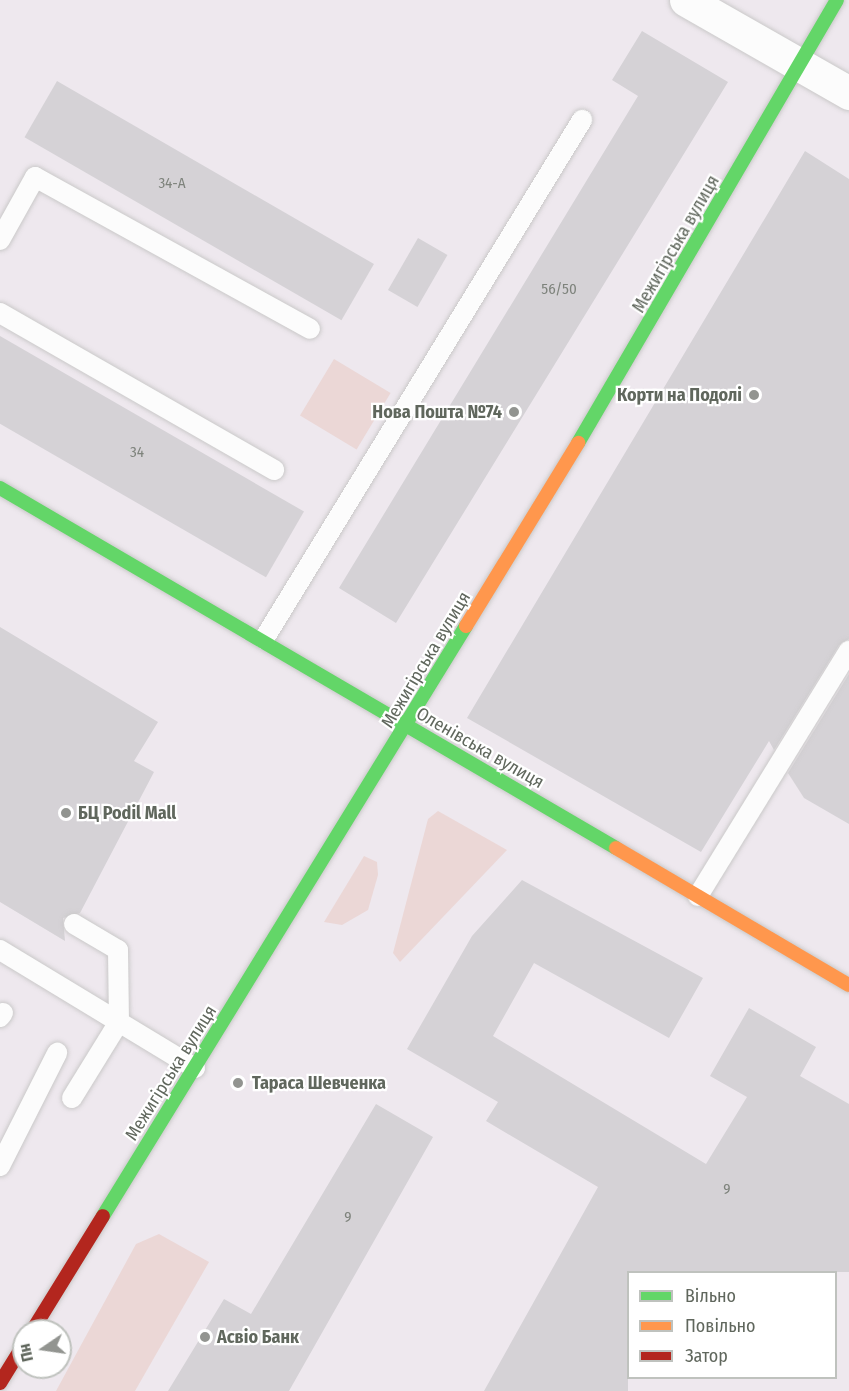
<!DOCTYPE html>
<meta charset="utf-8">
<style>
body{margin:0}
#map{position:relative;width:849px;height:1391px;overflow:hidden;background:#eee8ee;font-family:"Fira Sans Condensed",sans-serif}
div>[style]{position:absolute}
[style*='--x']{left:calc(var(--x)*1px);top:calc(var(--y)*1px);width:calc(var(--w)*1px);rotate:calc(var(--a)*1deg)}
.green>*{inset:0;background:#ebd7d6;transform-origin:0 0}
.building>*{inset:0;background:#d5d2d6;transform-origin:0 0}
.roads{filter:drop-shadow(0 0 2px #cac9c9) drop-shadow(0 0 2px #cac9c9)}
.lane>*{height:20px;margin:-10px;padding:0 10px;transform-origin:10px;border-radius:10px;background:#fcfcfc}
.street>*{height:33px;margin:-16.5px;padding:0 16.5px;transform-origin:16.5px;border-radius:16.5px;background:#fcfcfc}
.fast>*{height:14px;margin:-7px;padding:0 7px;transform-origin:7px;border-radius:7px;background:#63d668}
.slow>*{height:14px;margin:-7px;padding:0 7px;transform-origin:7px;border-radius:7px;background:#ff974d}
.jam>*{height:14px;margin:-7px;padding:0 7px;transform-origin:7px;border-radius:7px;background:#b3261e}
.dots>*{width:16px;height:16px;translate:-50% -50%;box-sizing:border-box;border:3px solid #fff;border-radius:50%}
span{translate:-50% -50%;white-space:nowrap;text-align:center;line-height:1.15;-webkit-text-stroke:4.5px #fff;paint-order:stroke}
.number-label{font-size:15px;color:#7e837c}
.number-label span{-webkit-text-stroke-width:0}
.street-label{font-size:18px;color:#60675d}
.poi-label{font-size:18px;color:#60675d;font-weight:700}
.right{translate:-100% -50%;text-align:right}
.left{translate:0 -50%;text-align:left}
.legend{position:absolute;left:627px;top:1271px;width:210px;height:108px;box-sizing:border-box;background:#fff;border:2px solid #bfc2be;margin:0;padding:8px 10px;list-style:none;font-size:18px;color:#60675d}
.legend li{display:flex;align-items:center;gap:12px;height:30px}
.legend b{width:30px;border:2px solid #bfc2be}
.north{position:absolute;left:12px;top:1319px;width:60px;height:60px;box-sizing:border-box;background:#fff;border:2px solid #bfc2be;border-radius:50%;rotate:257deg;font-size:16px;font-weight:700;line-height:24px;text-align:center;color:#60675d}
.north::after{content:'';display:block;margin:auto;width:21px;height:27px;background:#929490;clip-path:polygon(50% 0,100% 100%,50% 72%,0 100%)}
</style>
<div id="map">
<div class="green">
<div style="left:334px;top:359px;width:66px;height:66px;rotate:31deg"></div>
<div style="clip-path:polygon(438px 811px,507px 850px,400px 962px,393px 953px,428px 819px)"></div>
<div style="clip-path:polygon(364px 856px,377px 862px,378px 875px,368px 910px,342px 925px,324px 922px)"></div>
<div style="clip-path:polygon(159px 1234px,209px 1262px,135px 1391px,56px 1391px,136px 1244px)"></div>
</div>
<div class="building">
<div style="clip-path:polygon(642px 31px,728px 82px,396px 623px,339px 588px,638px 96px,612px 80px)"></div>
<div style="left:57px;top:81px;width:366px;height:65px;rotate:30deg"></div>
<div style="clip-path:polygon(805px 151px,849px 179px,849px 639px,839px 645px,774px 750px,769px 741px,701px 852px,467px 718px)"></div>
<div style="left:418px;top:238px;width:34px;height:60px;rotate:30deg"></div>
<div style="left:0;top:336px;width:351px;height:76px;rotate:30deg"></div>
<div style="clip-path:polygon(0 627px,158px 722px,134px 761px,154px 772px,80px 913px,63px 918px,65px 941px,0 902px)"></div>
<div style="clip-path:polygon(849px 674px,849px 824px,804px 798px,788px 773px)"></div>
<div style="clip-path:polygon(522px 880px,703px 978px,669px 1038px,534px 963px,493px 1036px,706px 1164px,747px 1097px,710px 1076px,749px 1008px,816px 1047px,800px 1076px,849px 1104px,849px 1272px,628px 1272px,628px 1391px,484px 1391px,598px 1187px,486px 1121px,498px 1102px,407px 1049px,472px 936px)"></div>
<div style="clip-path:polygon(376px 1104px,433px 1137px,289px 1391px,168px 1391px,224px 1299px,251px 1314px)"></div>
</div>
<div class="roads">
<div class="lane">
<div style="--x:0;--y:240;--w:72;--a:-60.9"></div>
<div style="--x:35;--y:177;--w:314;--a:28.9"></div>
<div style="--x:0;--y:313;--w:316;--a:29.8"></div>
<div style="--x:264;--y:639;--w:609;--a:-58.5"></div>
<div style="--x:698;--y:896;--w:288;--a:-58.4"></div>
<div style="--x:0;--y:950;--w:228;--a:31.2"></div>
<div style="--x:0;--y:1017;--w:5;--a:-53"></div>
<div style="--x:72;--y:1098;--w:89;--a:-58.3"></div>
<div style="--x:119;--y:1022;--w:72;--a:-90.8"></div>
<div style="--x:118;--y:950;--w:51;--a:-149.4"></div>
<div style="--x:0;--y:1166;--w:127;--a:-63.2"></div>
</div>
<div class="street">
<div style="--x:686;--y:0;--w:188;--a:29.7"></div>
</div>
<div class="fast">
<div style="--x:578;--y:443;--w:513;--a:-59.69"></div>
<div style="--x:0;--y:488;--w:713;--a:30.3"></div>
<div style="--x:103;--y:1216;--w:693;--a:-58.4"></div>
</div>
<div class="slow">
<div style="--x:466;--y:626;--w:215;--a:-58.5"></div>
<div style="--x:616;--y:848;--w:270;--a:30.5"></div>
</div>
<div class="jam">
<div style="--x:32;--y:1331;--w:135;--a:-58.3"></div>
<div style="--x:0;--y:1383;--w:46;--a:-58.4"></div>
</div>
</div>
<div class="dots">
<div style="left:754px;top:395px;background:#929490"></div>
<div style="left:514px;top:412px;background:#929490"></div>
<div style="left:66px;top:813px;background:#929490"></div>
<div style="left:238px;top:1083px;background:#929490"></div>
<div style="left:205px;top:1337px;background:#929490"></div>
</div>
<div class="number-label">
<span style="left:172px;top:184px">34-А</span>
<span style="left:559px;top:290px">56/50</span>
<span style="left:137px;top:453px">34</span>
<span style="left:727px;top:1190px">9</span>
<span style="left:348px;top:1218px">9</span>
</div>
<div class="street-label">
<span style="left:676px;top:244px;rotate:-60deg">Межигірська вулиця</span>
<span style="left:426px;top:660px;rotate:-59deg">Межигірська вулиця</span>
<span style="left:480px;top:748px;rotate:30deg">Оленівська вулиця</span>
<span style="left:171px;top:1073px;rotate:-58deg">Межигірська вулиця</span>
</div>
<div class="poi-label">
<span class="right" style="left:742px;top:395px">Корти на Подолі</span>
<span class="right" style="left:502px;top:412px">Нова Пошта №74</span>
<span class="left" style="left:78px;top:813px">БЦ Podil Mall</span>
<span class="left" style="left:252px;top:1083px">Тараса Шевченка</span>
<span class="left" style="left:217px;top:1337px">Асвіо Банк</span>
</div>
<ul class="legend">
<li><b style="height:8px;background:#63d668"></b>Вільно</li>
<li><b style="height:8px;background:#ff974d"></b>Повільно</li>
<li><b style="height:8px;background:#b3261e"></b>Затор</li>
</ul>
<div class="north">Пн</div>
</div>
